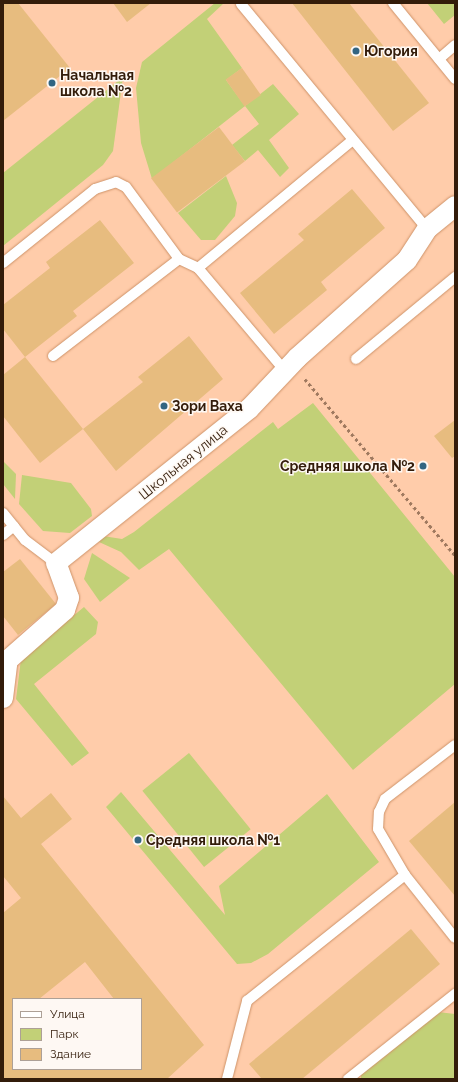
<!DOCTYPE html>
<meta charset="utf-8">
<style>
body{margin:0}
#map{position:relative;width:458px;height:1082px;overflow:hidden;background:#fca;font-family:Raleway,sans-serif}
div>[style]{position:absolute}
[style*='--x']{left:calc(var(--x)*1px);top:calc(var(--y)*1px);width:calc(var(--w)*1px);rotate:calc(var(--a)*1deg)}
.green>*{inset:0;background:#c2d077;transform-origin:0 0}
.building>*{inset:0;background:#e7bc7f;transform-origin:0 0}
.path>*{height:2.5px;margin-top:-1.25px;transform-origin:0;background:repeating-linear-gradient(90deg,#9f795f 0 3px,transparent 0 6px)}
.roads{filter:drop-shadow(0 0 1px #ce9369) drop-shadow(0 0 1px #ce9369)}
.service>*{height:10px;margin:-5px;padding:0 5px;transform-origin:5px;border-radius:5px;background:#fff}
.minor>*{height:20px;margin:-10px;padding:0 10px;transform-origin:10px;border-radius:10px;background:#fff}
.dots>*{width:11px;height:11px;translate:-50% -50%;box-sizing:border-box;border:2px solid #fef8f3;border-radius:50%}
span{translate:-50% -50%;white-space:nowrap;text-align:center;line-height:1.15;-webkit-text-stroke:3px #fef8f3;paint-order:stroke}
.poi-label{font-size:14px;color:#331c0a;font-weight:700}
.left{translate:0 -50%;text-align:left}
.right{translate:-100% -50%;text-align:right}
.street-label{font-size:14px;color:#331c0a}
.frame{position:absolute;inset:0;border:4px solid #331c0a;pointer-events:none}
.legend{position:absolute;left:12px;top:998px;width:130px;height:72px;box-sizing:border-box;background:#fef8f3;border:1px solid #ada096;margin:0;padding:5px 7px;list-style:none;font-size:12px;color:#331c0a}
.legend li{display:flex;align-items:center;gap:8px;height:20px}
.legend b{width:20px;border:1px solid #ada096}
</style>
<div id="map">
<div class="green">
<div style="clip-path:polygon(215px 3px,224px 3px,207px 19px,242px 68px,226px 80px,245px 106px,273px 84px,299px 114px,269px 140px,289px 168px,280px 177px,258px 150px,245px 161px,232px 145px,259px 124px,245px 106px,152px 179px,141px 143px,136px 88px,142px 62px)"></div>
<div style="clip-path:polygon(427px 3px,455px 3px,455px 15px,444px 24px)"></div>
<div style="clip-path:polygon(123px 77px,113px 151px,103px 165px,3px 246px,3px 173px)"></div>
<div style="clip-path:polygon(226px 176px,237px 203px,235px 216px,215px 240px,201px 240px,178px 213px)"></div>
<div style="clip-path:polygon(313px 403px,455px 577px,455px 684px,353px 770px,169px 549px,139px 570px,121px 552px,99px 542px,103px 536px,122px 539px,134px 532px,273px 422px,278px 429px)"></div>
<div style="clip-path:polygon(4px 462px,16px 474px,15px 499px,3px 484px)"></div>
<div style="clip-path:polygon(22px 475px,71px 483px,91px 509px,92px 516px,70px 533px,43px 531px,19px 504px)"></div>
<div style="clip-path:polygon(92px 553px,130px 578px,100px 602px,84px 579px)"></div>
<div style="clip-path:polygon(84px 607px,98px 622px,96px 634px,34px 684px,89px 753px,72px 766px,16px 699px,21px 659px)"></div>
<div style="left:189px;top:753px;width:98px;height:60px;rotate:51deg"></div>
<div style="clip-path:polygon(121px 792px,225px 915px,219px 886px,327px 794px,379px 862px,268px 954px,251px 963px,237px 964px,106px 807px)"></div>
<div style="clip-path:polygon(438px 1012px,455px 1014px,455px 1079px,361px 1079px,361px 1075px)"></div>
</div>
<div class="building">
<div style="clip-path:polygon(3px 3px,18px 3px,70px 68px,3px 121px)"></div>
<div style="clip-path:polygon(113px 3px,151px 3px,127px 22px)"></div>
<div style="clip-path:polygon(292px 3px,349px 3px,429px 103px,393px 131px)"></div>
<div style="left:242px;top:68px;width:33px;height:20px;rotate:55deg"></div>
<div style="left:219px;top:127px;width:43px;height:85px;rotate:53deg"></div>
<div style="clip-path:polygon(352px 189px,385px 228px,321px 282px,327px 290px,274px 334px,240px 293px,304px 240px,298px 234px)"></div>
<div style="clip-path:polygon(100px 220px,134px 263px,73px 311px,77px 316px,25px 357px,3px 329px,3px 305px,50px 268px,46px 262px)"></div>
<div style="clip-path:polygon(189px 336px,223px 379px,116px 471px,83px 429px,143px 382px,138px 377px)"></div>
<div style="clip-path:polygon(25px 357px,83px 429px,40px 463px,3px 416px,3px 375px)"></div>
<div style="clip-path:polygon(455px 420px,455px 456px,452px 458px,434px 436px)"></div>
<div style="clip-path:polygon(20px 559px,56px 604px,18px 635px,3px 616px,3px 572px)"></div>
<div style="clip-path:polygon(evenodd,51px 793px,72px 819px,41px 844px,204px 1045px,167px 1079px,3px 1079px,3px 913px,21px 898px,3px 876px,3px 796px,21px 818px,51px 793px,85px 962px,114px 999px,141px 999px,141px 1069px,13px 1069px,13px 999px,39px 999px,85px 962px)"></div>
<div style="clip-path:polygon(455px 802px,455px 896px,409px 841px)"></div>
<div style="clip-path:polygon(411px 929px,440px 964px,302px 1079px,262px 1079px,249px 1064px)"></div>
</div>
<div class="path">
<div style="--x:305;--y:379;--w:231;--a:49.6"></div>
</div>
<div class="roads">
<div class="service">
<div style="--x:393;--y:3;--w:98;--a:50.8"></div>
<div style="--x:241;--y:4;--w:292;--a:50.4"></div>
<div style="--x:439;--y:59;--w:21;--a:-41"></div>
<div style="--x:3;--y:263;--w:118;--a:-38.8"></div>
<div style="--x:95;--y:189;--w:22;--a:-18"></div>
<div style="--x:116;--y:182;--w:11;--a:27"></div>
<div style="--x:126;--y:187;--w:89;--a:53.6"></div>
<div style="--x:198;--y:268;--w:201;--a:-39.6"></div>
<div style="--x:53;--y:356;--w:159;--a:-37.6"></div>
<div style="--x:179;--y:259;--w:21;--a:25"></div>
<div style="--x:198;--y:268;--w:135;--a:49.8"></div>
<div style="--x:356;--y:359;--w:129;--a:-39.6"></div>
<div style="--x:3;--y:513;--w:35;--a:51"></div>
<div style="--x:25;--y:540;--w:39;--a:37"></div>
<div style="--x:3;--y:535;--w:14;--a:-39"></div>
<div style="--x:405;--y:875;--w:80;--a:51.6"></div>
<div style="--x:227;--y:1079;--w:81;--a:-75.6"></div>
<div style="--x:247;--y:1001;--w:202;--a:-38.6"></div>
<div style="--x:405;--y:875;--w:53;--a:-120.4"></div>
<div style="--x:378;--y:829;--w:17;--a:-87"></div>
<div style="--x:379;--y:812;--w:14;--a:-65"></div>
<div style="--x:385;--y:799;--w:88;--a:-37.6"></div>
<div style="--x:348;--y:1079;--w:137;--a:-38.5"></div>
</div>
<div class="minor">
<div style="--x:3;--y:698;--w:38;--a:-83"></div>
<div style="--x:8;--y:660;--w:76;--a:-41.3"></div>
<div style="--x:65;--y:610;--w:13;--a:-72"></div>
<div style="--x:69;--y:598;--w:37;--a:-110"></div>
<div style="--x:56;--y:563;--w:247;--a:-38.6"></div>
<div style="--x:249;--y:409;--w:70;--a:-46.7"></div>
<div style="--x:297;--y:358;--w:147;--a:-41.7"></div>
<div style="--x:407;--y:260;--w:37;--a:-57"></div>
<div style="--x:427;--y:229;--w:36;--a:-39"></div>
</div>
</div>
<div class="dots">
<div style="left:356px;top:51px;background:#326582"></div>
<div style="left:52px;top:83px;background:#326582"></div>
<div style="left:164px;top:406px;background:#326582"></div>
<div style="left:423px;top:466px;background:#326582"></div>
<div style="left:138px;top:840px;background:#326582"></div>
</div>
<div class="poi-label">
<span class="left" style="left:364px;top:51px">Югория</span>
<span class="left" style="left:60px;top:83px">Начальная<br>школа №2</span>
<span class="left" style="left:172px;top:406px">Зори Ваха</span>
<span class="right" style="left:415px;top:466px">Средняя школа №2</span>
<span class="left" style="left:146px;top:840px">Средняя школа №1</span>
</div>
<div class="street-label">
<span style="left:183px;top:462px;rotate:-39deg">Школьная улица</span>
</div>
<div class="frame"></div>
<ul class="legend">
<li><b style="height:5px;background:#fff"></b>Улица</li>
<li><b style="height:11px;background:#c2d077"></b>Парк</li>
<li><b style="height:11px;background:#e7bc7f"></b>Здание</li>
</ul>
</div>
